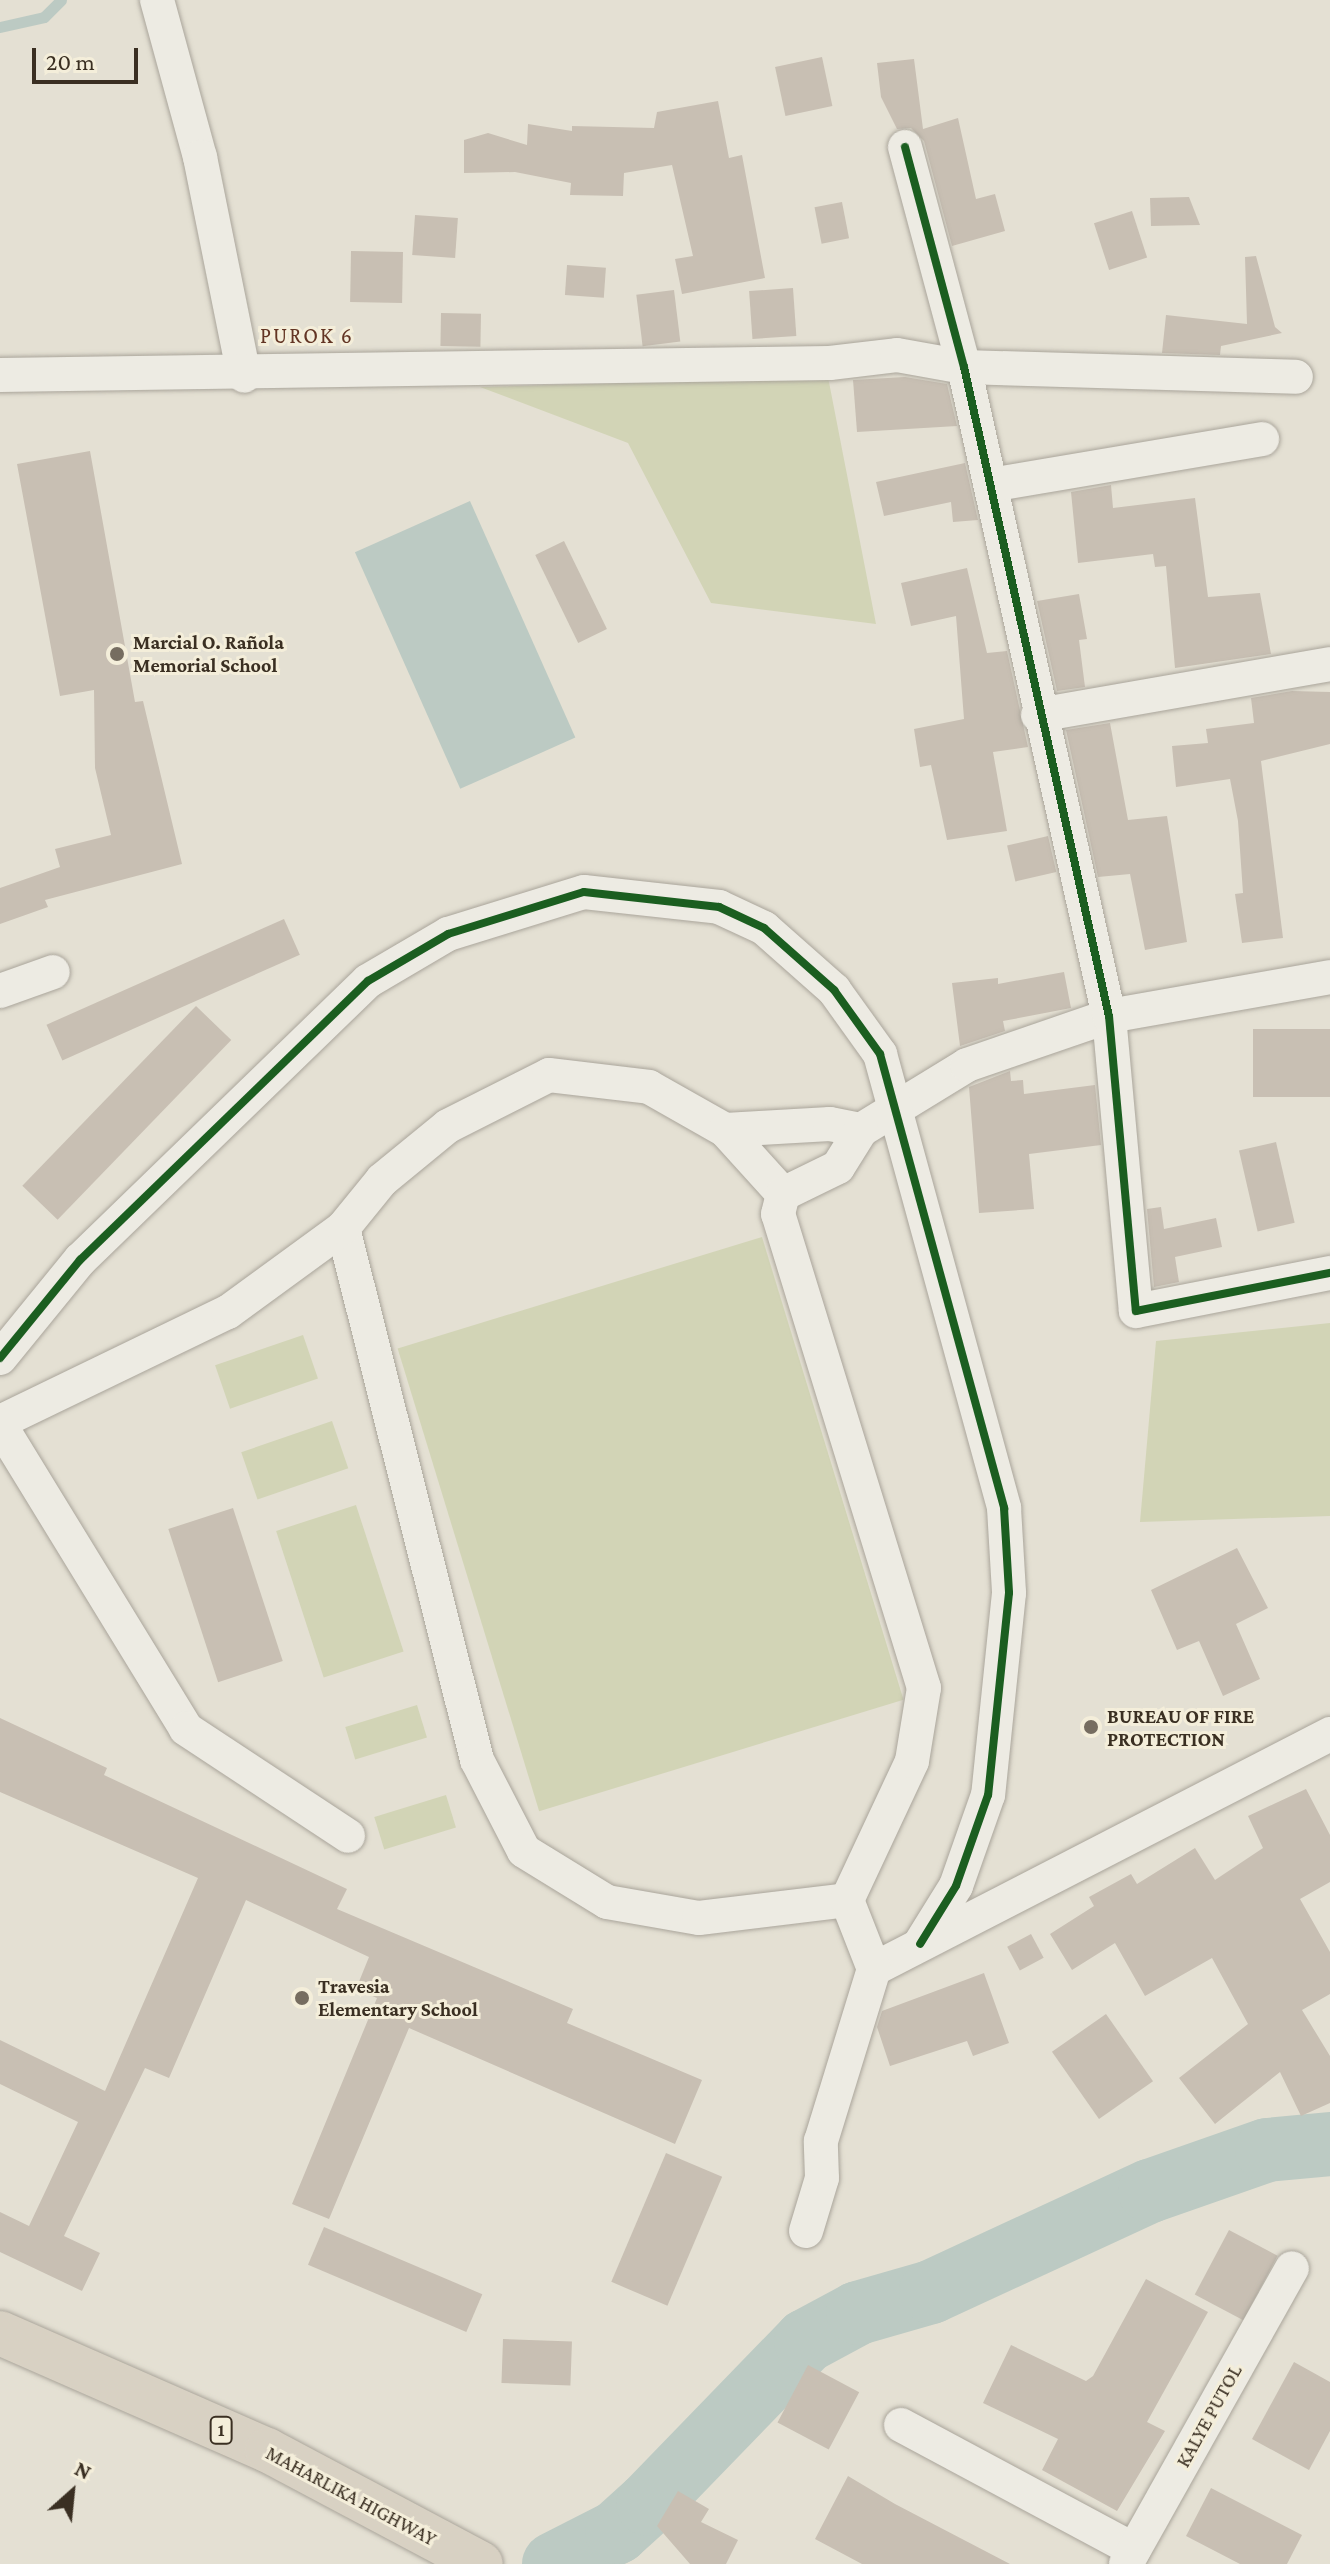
<!DOCTYPE html>
<meta charset="utf-8">
<style>
body{margin:0}
#map{position:relative;width:1330px;height:2564px;overflow:hidden;background:#e4e0d3;font-family:"Crimson Pro",serif}
div>[style]{position:absolute}
[style*='--x']{left:calc(var(--x)*1px);top:calc(var(--y)*1px);width:calc(var(--w)*1px);rotate:calc(var(--a)*1deg)}
.green>*{inset:0;background:#d2d4b6;transform-origin:0 0}
.water>*{inset:0;background:#bccac3;transform-origin:0 0}
.stream>*{height:11px;margin:-5.5px;padding:0 5.5px;transform-origin:5.5px;border-radius:5.5px;background:#bccac3}
.river>*{height:64px;margin:-32px;padding:0 32px;transform-origin:32px;border-radius:32px;background:#bccac3}
.building>*{inset:0;background:#c8bfb3;transform-origin:0 0}
.roads{filter:drop-shadow(0 0 2px #aaa59b) drop-shadow(0 0 2px #aaa59b)}
.minor>*{height:34px;margin:-17px;padding:0 17px;transform-origin:17px;border-radius:17px;background:#edebe3}
.highway>*{height:44px;margin:-22px;padding:0 22px;transform-origin:22px;border-radius:22px;background:#d8d1c3}
.cycleway>*{height:8px;margin:-4px;padding:0 4px;transform-origin:4px;border-radius:4px;background:#1b5e20}
.dots>*{width:22px;height:22px;translate:-50% -50%;box-sizing:border-box;border:4px solid #f4eeda;border-radius:50%}
span{translate:-50% -50%;white-space:nowrap;text-align:center;line-height:1.15;-webkit-text-stroke:6px #f4eeda;paint-order:stroke}
.shield-label span{padding:2px 6px;background:#f4eeda;border:2px solid;border-radius:6px;-webkit-text-stroke-width:0}
.shield-label{font-size:18px;color:#3a2f22;font-weight:700}
.poi-label{font-size:20px;color:#3a2f22;font-weight:700}
.left{translate:0 -50%;text-align:left}
.street-label{font-size:20px;color:#3a2f22}
.neighbourhood-label{font-size:22px;color:#633524;letter-spacing:2px}
.north{position:absolute;left:32px;top:2452px;width:80px;height:80px;-webkit-text-stroke:6px #f4eeda;paint-order:stroke;rotate:27deg;font-size:22px;font-weight:700;line-height:32px;text-align:center;color:#3a2f22}
.north::after{content:'';display:block;margin:auto;width:28px;height:36px;background:#3a2f22;clip-path:polygon(50% 0,100% 100%,50% 72%,0 100%)}
.scale{position:absolute;left:32px;top:48px;width:106px;height:36px;box-sizing:border-box;border:4px solid #3a2f22;border-top:0;padding-left:10px;font-size:24px;line-height:28px;white-space:nowrap;color:#3a2f22;-webkit-text-stroke:6px #f4eeda;paint-order:stroke}
</style>
<div id="map">
<div class="green">
<div style="clip-path:polygon(828px 377px,876px 624px,711px 603px,628px 443px,480px 387px)"></div>
<div style="left:762px;top:1237px;width:484px;height:381px;rotate:73deg"></div>
<div style="clip-path:polygon(1330px 1323px,1330px 1516px,1140px 1522px,1156px 1341px)"></div>
<div style="left:303px;top:1335px;width:46px;height:93px;rotate:71deg"></div>
<div style="left:332px;top:1421px;width:50px;height:96px;rotate:71deg"></div>
<div style="left:356px;top:1505px;width:154px;height:84px;rotate:72deg"></div>
<div style="left:417px;top:1705px;width:34px;height:75px;rotate:73deg"></div>
<div style="left:446px;top:1795px;width:34px;height:75px;rotate:73deg"></div>
</div>
<div class="water">
<div style="left:470px;top:501px;width:259px;height:126px;rotate:66deg"></div>
</div>
<div class="stream">
<div style="--x:0;--y:27;--w:45;--a:-12.8"></div>
<div style="--x:44;--y:17;--w:24;--a:-45"></div>
</div>
<div class="river">
<div style="--x:554;--y:2564;--w:71;--a:-26.9"></div>
<div style="--x:617;--y:2532;--w:42;--a:-42.1"></div>
<div style="--x:648;--y:2504;--w:227;--a:-45.9"></div>
<div style="--x:806;--y:2341;--w:59;--a:-28.3"></div>
<div style="--x:858;--y:2313;--w:76;--a:-16"></div>
<div style="--x:931;--y:2292;--w:241;--a:-24.8"></div>
<div style="--x:1150;--y:2191;--w:124;--a:-19.3"></div>
<div style="--x:1267;--y:2150;--w:63;--a:-5.4"></div>
</div>
<div class="building">
<div style="left:822px;top:57px;width:50px;height:48px;rotate:78deg"></div>
<div style="clip-path:polygon(914px 59px,923px 129px,958px 118px,976px 199px,995px 194px,1005px 231px,952px 246px,924px 141px,911px 128px,897px 129px,881px 97px,877px 63px)"></div>
<div style="clip-path:polygon(718px 101px,729px 158px,742px 155px,765px 278px,682px 294px,675px 259px,693px 256px,672px 165px,624px 173px,623px 196px,570px 195px,571px 183px,515px 172px,464px 173px,464px 140px,488px 133px,527px 145px,528px 124px,572px 131px,572px 126px,654px 128px,657px 112px)"></div>
<div style="clip-path:polygon(1189px 197px,1200px 225px,1151px 226px,1150px 198px)"></div>
<div style="left:842px;top:202px;width:37px;height:28px;rotate:79deg"></div>
<div style="left:1132px;top:211px;width:49px;height:40px;rotate:72deg"></div>
<div style="left:415px;top:215px;width:43px;height:40px;rotate:4deg"></div>
<div style="left:351px;top:251px;width:52px;height:51px;rotate:1deg"></div>
<div style="clip-path:polygon(1256px 256px,1275px 327px,1282px 333px,1221px 346px,1220px 355px,1162px 353px,1166px 315px,1247px 324px,1245px 257px)"></div>
<div style="left:567px;top:265px;width:39px;height:30px;rotate:4deg"></div>
<div style="left:793px;top:288px;width:48px;height:44px;rotate:86deg"></div>
<div style="left:674px;top:290px;width:52px;height:38px;rotate:83deg"></div>
<div style="left:441px;top:313px;width:40px;height:33px;rotate:1deg"></div>
<div style="clip-path:polygon(905px 377px,947px 384px,957px 426px,857px 432px,853px 380px)"></div>
<div style="clip-path:polygon(90px 451px,135px 702px,143px 701px,182px 864px,45px 900px,48px 907px,0 924px,0 888px,60px 867px,55px 849px,111px 835px,95px 768px,94px 690px,60px 696px,17px 464px)"></div>
<div style="clip-path:polygon(965px 463px,978px 520px,953px 522px,951px 502px,884px 516px,876px 482px)"></div>
<div style="clip-path:polygon(1111px 485px,1113px 508px,1195px 498px,1208px 597px,1260px 593px,1271px 654px,1175px 668px,1166px 566px,1155px 567px,1153px 554px,1078px 563px,1071px 492px)"></div>
<div style="left:564px;top:541px;width:98px;height:32px;rotate:64deg"></div>
<div style="clip-path:polygon(967px 568px,987px 653px,1007px 651px,1028px 747px,993px 752px,1007px 831px,947px 840px,931px 765px,920px 767px,914px 729px,964px 719px,956px 616px,911px 626px,901px 583px)"></div>
<div style="clip-path:polygon(1079px 594px,1087px 639px,1079px 640px,1085px 687px,1057px 691px,1037px 601px)"></div>
<div style="clip-path:polygon(1292px 691px,1330px 692px,1330px 744px,1261px 761px,1283px 938px,1242px 943px,1235px 894px,1243px 893px,1238px 821px,1230px 779px,1176px 787px,1172px 746px,1208px 743px,1206px 729px,1254px 723px,1251px 698px)"></div>
<div style="clip-path:polygon(1110px 723px,1128px 820px,1167px 816px,1187px 942px,1145px 950px,1130px 874px,1098px 877px,1066px 730px)"></div>
<div style="left:1048px;top:836px;width:37px;height:42px;rotate:77deg"></div>
<div style="left:284px;top:919px;width:39px;height:260px;rotate:66deg"></div>
<div style="clip-path:polygon(1064px 972px,1071px 1008px,1003px 1021px,1005px 1031px,960px 1046px,952px 983px,998px 978px,998px 984px)"></div>
<div style="left:196px;top:1006px;width:49px;height:250px;rotate:44deg"></div>
<div style="left:1330px;top:1029px;width:68px;height:77px;rotate:90deg"></div>
<div style="clip-path:polygon(1010px 1071px,1011px 1081px,1023px 1080px,1024px 1094px,1095px 1085px,1101px 1145px,1029px 1154px,1034px 1209px,979px 1213px,969px 1087px)"></div>
<div style="left:1276px;top:1142px;width:83px;height:38px;rotate:77deg"></div>
<div style="clip-path:polygon(1161px 1207px,1164px 1229px,1216px 1218px,1222px 1247px,1175px 1257px,1179px 1282px,1154px 1287px,1147px 1209px)"></div>
<div style="left:233px;top:1508px;width:161px;height:68px;rotate:72deg"></div>
<div style="clip-path:polygon(1237px 1548px,1268px 1608px,1236px 1624px,1260px 1679px,1223px 1696px,1199px 1641px,1177px 1650px,1151px 1590px)"></div>
<div style="clip-path:polygon(0 1718px,107px 1768px,104px 1775px,347px 1889px,337px 1909px,573px 2009px,567px 2023px,702px 2080px,675px 2144px,409px 2028px,329px 2219px,292px 2204px,377px 1998px,356px 1989px,369px 1957px,246px 1900px,169px 2078px,145px 2068px,64px 2236px,100px 2253px,82px 2291px,0 2252px,0 2212px,29px 2226px,78px 2122px,0 2084px,0 2040px,105px 2091px,198px 1878px,0 1792px)"></div>
<div style="clip-path:polygon(1306px 1789px,1330px 1835px,1330px 1882px,1300px 1899px,1330px 1952px,1330px 1994px,1302px 2010px,1330px 2056px,1330px 2103px,1301px 2116px,1280px 2072px,1215px 2124px,1179px 2078px,1248px 2024px,1212px 1958px,1145px 1996px,1115px 1943px,1072px 1970px,1050px 1934px,1094px 1906px,1089px 1897px,1131px 1874px,1137px 1884px,1195px 1848px,1215px 1880px,1263px 1848px,1248px 1816px)"></div>
<div style="left:1031px;top:1934px;width:27px;height:27px;rotate:62deg"></div>
<div style="clip-path:polygon(984px 1973px,1009px 2043px,973px 2056px,967px 2041px,890px 2066px,877px 2027px,882px 2011px)"></div>
<div style="left:1106px;top:2014px;width:82px;height:66px;rotate:55deg"></div>
<div style="left:666px;top:2153px;width:61px;height:140px;rotate:23deg"></div>
<div style="left:324px;top:2227px;width:172px;height:41px;rotate:23deg"></div>
<div style="left:1229px;top:2230px;width:55px;height:73px;rotate:28deg"></div>
<div style="clip-path:polygon(1146px 2279px,1208px 2312px,1147px 2422px,1165px 2431px,1117px 2511px,1042px 2470px,1058px 2439px,983px 2403px,1011px 2345px,1086px 2381px,1093px 2376px)"></div>
<div style="left:503px;top:2339px;width:69px;height:44px;rotate:2deg"></div>
<div style="clip-path:polygon(1294px 2362px,1330px 2382px,1330px 2431px,1309px 2470px,1252px 2439px)"></div>
<div style="left:808px;top:2365px;width:58px;height:65px;rotate:28deg"></div>
<div style="clip-path:polygon(848px 2476px,895px 2504px,1010px 2564px,862px 2564px,815px 2539px)"></div>
<div style="clip-path:polygon(1211px 2488px,1302px 2535px,1287px 2564px,1240px 2564px,1186px 2536px)"></div>
<div style="clip-path:polygon(678px 2491px,709px 2509px,701px 2522px,738px 2540px,726px 2564px,690px 2564px,657px 2526px)"></div>
</div>
<div class="roads">
<div class="minor">
<div style="--x:157;--y:0;--w:163;--a:74.7"></div>
<div style="--x:200;--y:157;--w:223;--a:78.6"></div>
<div style="--x:905;--y:147;--w:228;--a:75"></div>
<div style="--x:964;--y:367;--w:665;--a:77.41"></div>
<div style="--x:1109;--y:1016;--w:296;--a:84.8"></div>
<div style="--x:1136;--y:1311;--w:198;--a:-11.1"></div>
<div style="--x:0;--y:375;--w:830;--a:-0.83"></div>
<div style="--x:830;--y:363;--w:67;--a:-6.8"></div>
<div style="--x:897;--y:355;--w:68;--a:10.2"></div>
<div style="--x:964;--y:367;--w:332;--a:1.7"></div>
<div style="--x:991;--y:485;--w:275;--a:-9.6"></div>
<div style="--x:1038;--y:715;--w:296;--a:-9.9"></div>
<div style="--x:0;--y:991;--w:56;--a:-19.7"></div>
<div style="--x:725;--y:1130;--w:105;--a:-3.3"></div>
<div style="--x:830;--y:1124;--w:32;--a:11"></div>
<div style="--x:861;--y:1130;--w:124;--a:-31.5"></div>
<div style="--x:967;--y:1065;--w:150;--a:-19"></div>
<div style="--x:1109;--y:1016;--w:224;--a:-10"></div>
<div style="--x:343;--y:1228;--w:549;--a:75.86"></div>
<div style="--x:477;--y:1760;--w:102;--a:62.7"></div>
<div style="--x:524;--y:1851;--w:97;--a:31.6"></div>
<div style="--x:607;--y:1902;--w:93;--a:9.9"></div>
<div style="--x:699;--y:1918;--w:149;--a:-6.9"></div>
<div style="--x:0;--y:1358;--w:127;--a:-50.8"></div>
<div style="--x:80;--y:1260;--w:401;--a:-44.1"></div>
<div style="--x:368;--y:981;--w:93;--a:-30.4"></div>
<div style="--x:448;--y:934;--w:142;--a:-17.2"></div>
<div style="--x:584;--y:892;--w:136;--a:6.3"></div>
<div style="--x:719;--y:907;--w:50;--a:25"></div>
<div style="--x:764;--y:928;--w:94;--a:41.5"></div>
<div style="--x:834;--y:990;--w:79;--a:54.3"></div>
<div style="--x:880;--y:1054;--w:471;--a:74.7"></div>
<div style="--x:1004;--y:1508;--w:85;--a:86.6"></div>
<div style="--x:1009;--y:1593;--w:203;--a:95.9"></div>
<div style="--x:988;--y:1795;--w:96;--a:109.4"></div>
<div style="--x:956;--y:1886;--w:68;--a:121.8"></div>
<div style="--x:0;--y:1422;--w:253;--a:-25.8"></div>
<div style="--x:228;--y:1312;--w:142;--a:-36.1"></div>
<div style="--x:343;--y:1228;--w:62;--a:-50.9"></div>
<div style="--x:382;--y:1180;--w:85;--a:-39.3"></div>
<div style="--x:448;--y:1126;--w:113;--a:-26.8"></div>
<div style="--x:549;--y:1075;--w:101;--a:6.8"></div>
<div style="--x:649;--y:1087;--w:87;--a:29.5"></div>
<div style="--x:725;--y:1130;--w:86;--a:47.8"></div>
<div style="--x:0;--y:1425;--w:356;--a:58.5"></div>
<div style="--x:186;--y:1729;--w:194;--a:33.4"></div>
<div style="--x:874;--y:1969;--w:513;--a:-27.26"></div>
<div style="--x:806;--y:2231;--w:55;--a:-73.2"></div>
<div style="--x:822;--y:2178;--w:37;--a:-92"></div>
<div style="--x:821;--y:2141;--w:180;--a:-72.9"></div>
<div style="--x:874;--y:1969;--w:74;--a:-111.4"></div>
<div style="--x:847;--y:1900;--w:153;--a:-64.9"></div>
<div style="--x:912;--y:1761;--w:74;--a:-80.7"></div>
<div style="--x:924;--y:1688;--w:496;--a:-107.1"></div>
<div style="--x:778;--y:1214;--w:21;--a:-76"></div>
<div style="--x:783;--y:1194;--w:61;--a:-26.1"></div>
<div style="--x:838;--y:1167;--w:44;--a:-58.1"></div>
<div style="--x:901;--y:2425;--w:264;--a:28.2"></div>
<div style="--x:1126;--y:2564;--w:339;--a:-60.7"></div>
</div>
<div class="highway">
<div style="--x:0;--y:2333;--w:292;--a:23.7"></div>
<div style="--x:267;--y:2450;--w:242;--a:28"></div>
</div>
</div>
<div class="cycleway">
<div style="--x:905;--y:147;--w:228;--a:75"></div>
<div style="--x:964;--y:367;--w:665;--a:77.41"></div>
<div style="--x:1109;--y:1016;--w:296;--a:84.8"></div>
<div style="--x:1136;--y:1311;--w:198;--a:-11.1"></div>
<div style="--x:0;--y:1358;--w:127;--a:-50.8"></div>
<div style="--x:80;--y:1260;--w:401;--a:-44.1"></div>
<div style="--x:368;--y:981;--w:93;--a:-30.4"></div>
<div style="--x:448;--y:934;--w:142;--a:-17.2"></div>
<div style="--x:584;--y:892;--w:136;--a:6.3"></div>
<div style="--x:719;--y:907;--w:50;--a:25"></div>
<div style="--x:764;--y:928;--w:94;--a:41.5"></div>
<div style="--x:834;--y:990;--w:79;--a:54.3"></div>
<div style="--x:880;--y:1054;--w:471;--a:74.7"></div>
<div style="--x:1004;--y:1508;--w:85;--a:86.6"></div>
<div style="--x:1009;--y:1593;--w:203;--a:95.9"></div>
<div style="--x:988;--y:1795;--w:96;--a:109.4"></div>
<div style="--x:956;--y:1886;--w:68;--a:121.8"></div>
</div>
<div class="dots">
<div style="left:117px;top:654px;background:#766d60"></div>
<div style="left:1091px;top:1727px;background:#766d60"></div>
<div style="left:302px;top:1998px;background:#766d60"></div>
</div>
<div class="shield-label">
<span style="left:221px;top:2430px">1</span>
</div>
<div class="poi-label">
<span class="left" style="left:133px;top:654px">Marcial O. Rañola<br>Memorial School</span>
<span class="left" style="left:1107px;top:1728px">BUREAU OF FIRE<br>PROTECTION</span>
<span class="left" style="left:318px;top:1998px">Travesia<br>Elementary School</span>
</div>
<div class="street-label">
<span style="left:1209px;top:2416px;rotate:-61deg">KALYE PUTOL</span>
<span style="left:351px;top:2496px;rotate:28deg">MAHARLIKA HIGHWAY</span>
</div>
<div class="neighbourhood-label">
<span style="left:307px;top:336px">PUROK 6</span>
</div>
<div class="north">N</div>
<div class="scale">20 m</div>
</div>
